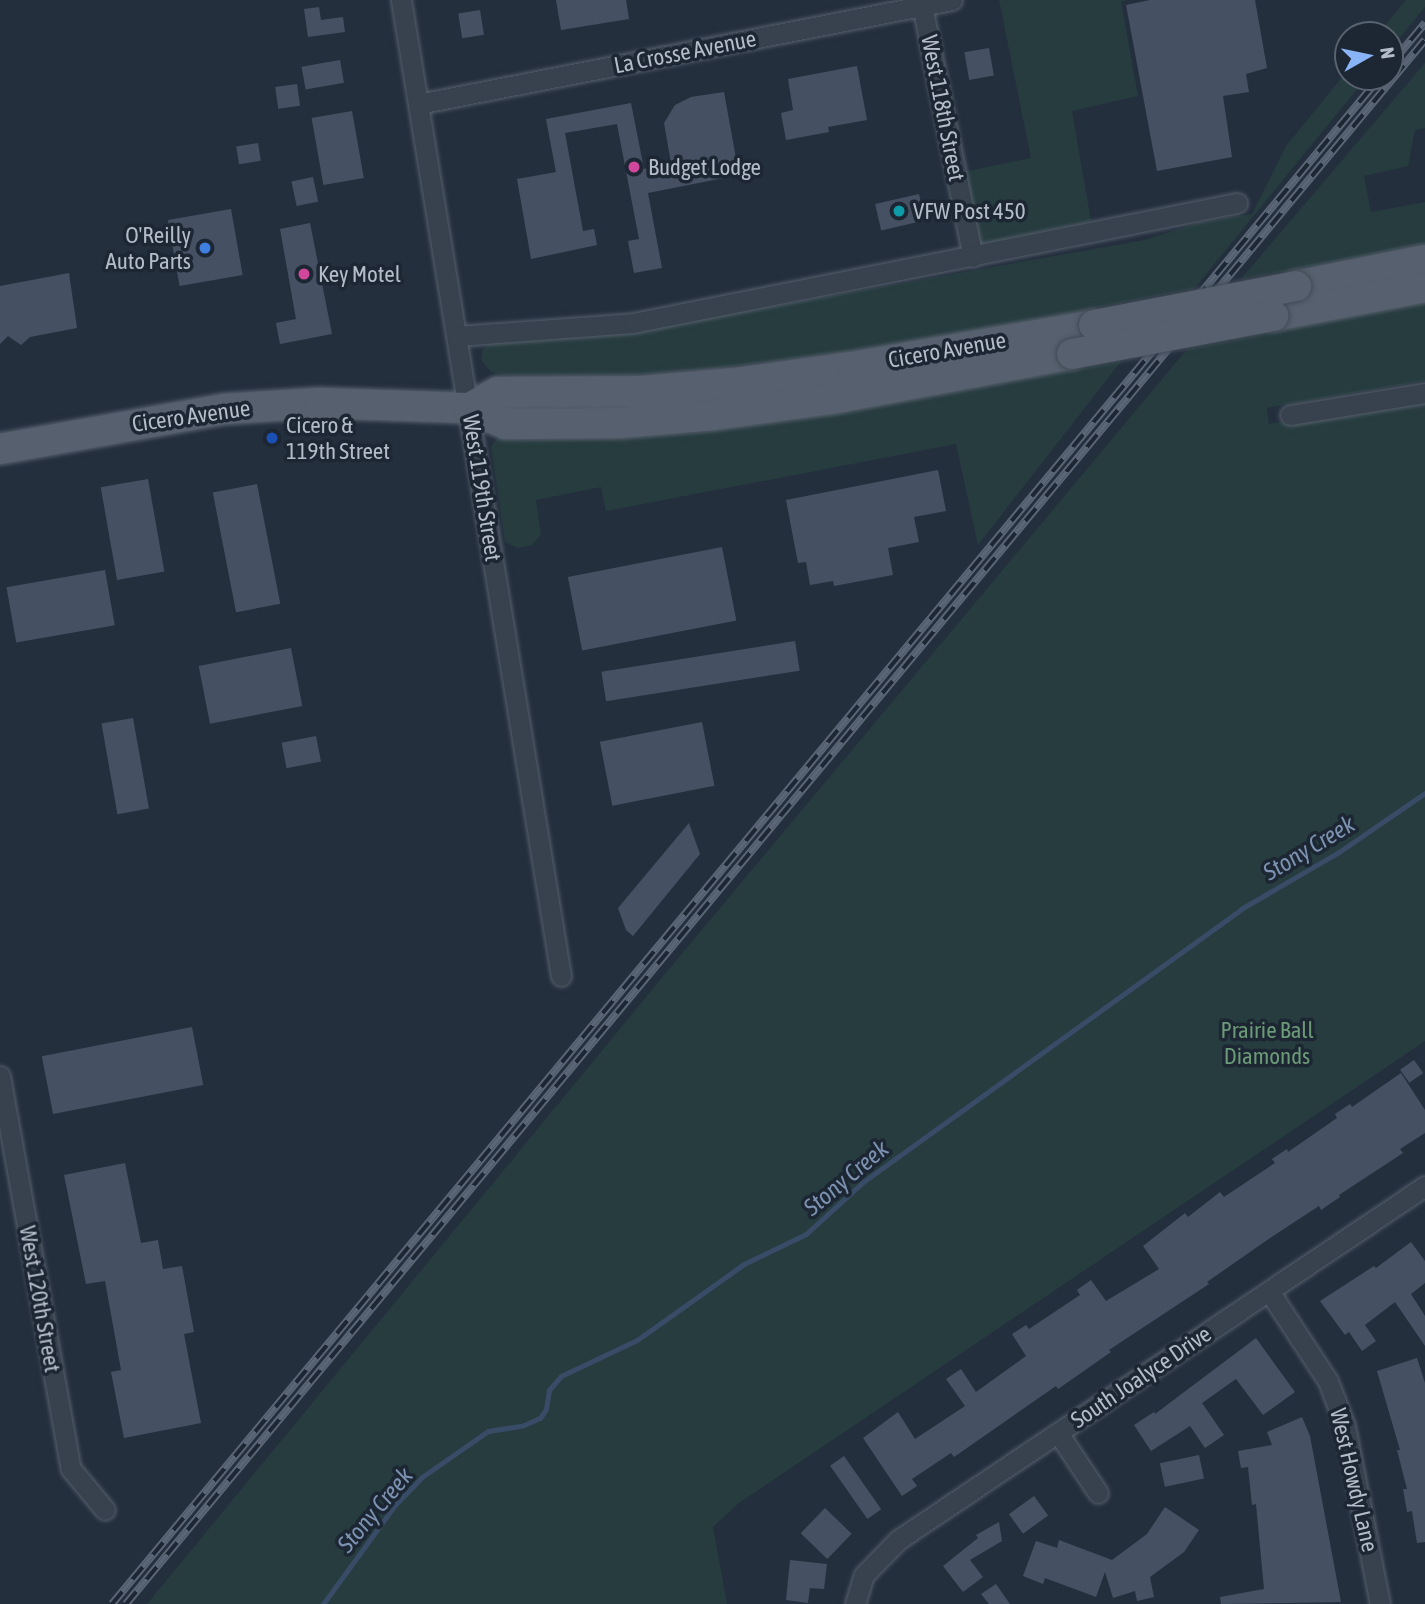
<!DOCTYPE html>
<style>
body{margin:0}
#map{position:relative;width:1425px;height:1604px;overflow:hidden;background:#242f3e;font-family:"Asap Condensed",sans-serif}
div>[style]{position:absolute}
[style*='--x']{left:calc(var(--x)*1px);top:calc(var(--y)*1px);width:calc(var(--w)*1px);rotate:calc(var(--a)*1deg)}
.green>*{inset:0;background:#263c3f}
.stream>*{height:5px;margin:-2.5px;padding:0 2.5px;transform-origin:2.5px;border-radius:2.5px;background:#394c67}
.building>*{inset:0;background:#455162;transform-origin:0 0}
.roads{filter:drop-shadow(0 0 2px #565f6c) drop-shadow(0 0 2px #565f6c)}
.street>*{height:19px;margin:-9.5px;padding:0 9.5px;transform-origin:9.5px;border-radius:9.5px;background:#38414e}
.primary>*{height:30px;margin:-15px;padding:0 15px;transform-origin:15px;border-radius:15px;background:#56606e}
.rail>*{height:8px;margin-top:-4px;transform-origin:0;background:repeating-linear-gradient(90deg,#1d2633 0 16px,#5a6575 0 32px);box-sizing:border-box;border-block:2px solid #5a6575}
.bridges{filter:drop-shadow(0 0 2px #414a57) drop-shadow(0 0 2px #414a57)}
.primary-bridge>*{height:30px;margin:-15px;padding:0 15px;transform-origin:15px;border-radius:15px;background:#56606e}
.dots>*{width:19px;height:19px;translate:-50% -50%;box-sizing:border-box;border:4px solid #1d2633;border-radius:50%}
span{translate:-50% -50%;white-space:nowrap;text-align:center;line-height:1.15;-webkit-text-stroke:7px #1d2633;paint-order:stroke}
.street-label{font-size:23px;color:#b4bcc9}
.poi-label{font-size:23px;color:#b4bcc9}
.left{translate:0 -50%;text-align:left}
.right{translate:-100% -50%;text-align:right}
.park-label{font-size:23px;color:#6b9a76}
.water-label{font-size:24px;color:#7c92b1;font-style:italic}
.north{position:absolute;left:1334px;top:21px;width:70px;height:70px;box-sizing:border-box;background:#1d2633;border:2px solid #59626f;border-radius:50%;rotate:81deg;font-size:19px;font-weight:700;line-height:28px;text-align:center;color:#b4bcc9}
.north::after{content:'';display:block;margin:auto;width:24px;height:32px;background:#8ab4f8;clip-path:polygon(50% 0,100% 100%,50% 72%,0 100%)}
</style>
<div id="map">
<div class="green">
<div style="clip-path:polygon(999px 0,1128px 0,1121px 2px,1138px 96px,1072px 111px,1091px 221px,978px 245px,963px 172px,1031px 158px)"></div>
<div style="clip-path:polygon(1406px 0,1425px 0,1425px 7px,1390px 49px,1390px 35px,1377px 35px)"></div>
<div style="clip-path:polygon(1425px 63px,1425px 128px,1415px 130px,1408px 166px,1364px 176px,1371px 212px,1425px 202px,1425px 244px,1240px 280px)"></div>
<div style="clip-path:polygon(1348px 70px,1348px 77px,1367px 77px,1194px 289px,912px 344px,713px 369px,631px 375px,504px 375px,491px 372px,481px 360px,482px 351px,490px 342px,506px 338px,579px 338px,679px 323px,1144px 240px,1201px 222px,1252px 214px,1286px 146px)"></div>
<div style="clip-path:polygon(1425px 300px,1425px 381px,1267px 408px,1269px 424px,1425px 401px,1425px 1041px,739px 1503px,713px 1527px,727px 1604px,147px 1604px,660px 980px,1188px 348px)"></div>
<div style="clip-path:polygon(1122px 360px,978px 545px,956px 444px,606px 511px,601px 487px,536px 500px,541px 535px,532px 545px,518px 548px,505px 542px,491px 446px,500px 435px,695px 433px,863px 408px)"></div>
</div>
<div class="stream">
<div style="--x:323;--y:1604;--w:122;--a:-54"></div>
<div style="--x:395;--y:1505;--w:39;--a:-46"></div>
<div style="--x:422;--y:1477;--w:80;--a:-34.9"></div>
<div style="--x:488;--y:1431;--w:36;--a:-9"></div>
<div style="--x:524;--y:1425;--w:17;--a:-24"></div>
<div style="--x:540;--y:1418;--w:11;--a:-56"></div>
<div style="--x:546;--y:1409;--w:19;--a:-81"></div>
<div style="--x:549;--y:1390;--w:18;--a:-49"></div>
<div style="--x:561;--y:1376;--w:84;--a:-25.3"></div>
<div style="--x:637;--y:1340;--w:131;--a:-35.4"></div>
<div style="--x:744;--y:1264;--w:69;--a:-25.8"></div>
<div style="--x:806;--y:1234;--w:77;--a:-42.4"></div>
<div style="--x:863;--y:1182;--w:466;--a:-35.8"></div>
<div style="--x:1241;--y:909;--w:113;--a:-30.2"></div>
<div style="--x:1339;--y:852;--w:104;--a:-34.5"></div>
</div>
<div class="building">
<div style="clip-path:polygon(556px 0,626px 0,629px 19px,561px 30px)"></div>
<div style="clip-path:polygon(1150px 0,1255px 0,1267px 68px,1246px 74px,1249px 92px,1223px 96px,1232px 157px,1157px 171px,1126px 5px)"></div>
<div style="clip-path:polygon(319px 7px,321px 20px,343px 17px,345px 32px,308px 37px,304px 9px)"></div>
<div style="left:480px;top:10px;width:25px;height:22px;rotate:81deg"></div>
<div style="left:989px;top:48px;width:28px;height:25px;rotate:80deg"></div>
<div style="left:340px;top:60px;width:23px;height:39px;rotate:80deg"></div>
<div style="clip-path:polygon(857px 66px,867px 120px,828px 127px,829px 132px,786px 140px,781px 113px,793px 110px,788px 79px)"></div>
<div style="left:297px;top:84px;width:22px;height:22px;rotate:82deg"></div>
<div style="clip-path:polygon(724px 92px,739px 175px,648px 193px,662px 268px,634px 273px,628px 241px,639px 239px,617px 124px,565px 133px,583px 231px,594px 229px,597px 245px,531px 259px,517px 179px,556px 172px,546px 119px,631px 103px,644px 169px,671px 163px,664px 123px,675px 105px,691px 97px)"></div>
<div style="left:352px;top:111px;width:68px;height:41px;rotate:80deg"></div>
<div style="left:258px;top:143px;width:18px;height:22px;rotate:81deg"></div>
<div style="left:313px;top:177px;width:25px;height:22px;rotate:78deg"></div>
<div style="left:919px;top:194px;width:27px;height:45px;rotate:77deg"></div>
<div style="left:231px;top:209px;width:67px;height:64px;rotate:80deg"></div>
<div style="clip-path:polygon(310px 223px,332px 334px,280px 344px,276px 323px,296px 319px,280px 229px)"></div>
<div style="clip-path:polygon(69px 273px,77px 328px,30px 337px,21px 345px,8px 336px,0 344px,0 286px)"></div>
<div style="clip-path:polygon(938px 470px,946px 511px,914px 517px,919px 542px,888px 548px,893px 575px,834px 586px,833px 581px,810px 585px,806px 562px,798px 563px,786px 500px)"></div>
<div style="left:148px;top:479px;width:94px;height:48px;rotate:80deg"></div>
<div style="left:257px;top:484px;width:122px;height:45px;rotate:79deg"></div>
<div style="left:722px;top:547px;width:75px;height:157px;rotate:79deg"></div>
<div style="left:105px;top:570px;width:56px;height:100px;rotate:80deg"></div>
<div style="left:795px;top:641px;width:30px;height:196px;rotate:81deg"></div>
<div style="left:291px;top:648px;width:59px;height:94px;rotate:79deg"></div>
<div style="left:133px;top:718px;width:92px;height:32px;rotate:80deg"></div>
<div style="left:702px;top:722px;width:65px;height:104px;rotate:79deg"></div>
<div style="left:316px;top:736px;width:26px;height:35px;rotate:79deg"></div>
<div style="clip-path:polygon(689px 823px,700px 854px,633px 936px,626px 930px,618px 908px)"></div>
<div style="left:192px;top:1027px;width:59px;height:153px;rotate:79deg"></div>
<div style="left:1414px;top:1060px;width:16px;height:17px;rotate:55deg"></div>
<div style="clip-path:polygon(1401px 1073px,1425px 1110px,1425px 1133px,1400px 1149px,1403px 1153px,1339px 1195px,1340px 1197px,1321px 1210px,1319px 1206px,1270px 1238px,1207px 1282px,1209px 1284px,1109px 1350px,1111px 1352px,1058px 1389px,1056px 1386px,954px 1457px,951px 1453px,912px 1479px,917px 1486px,902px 1496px,863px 1438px,898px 1412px,915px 1439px,965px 1406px,946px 1379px,961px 1369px,976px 1392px,1026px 1356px,1012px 1334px,1026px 1325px,1029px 1329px,1080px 1295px,1077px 1290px,1091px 1280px,1106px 1301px,1159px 1269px,1143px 1246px,1185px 1213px,1188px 1217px,1220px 1192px,1224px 1197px,1275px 1163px,1272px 1159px,1287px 1149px,1288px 1152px,1337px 1118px,1335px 1114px,1350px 1104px,1352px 1107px)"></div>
<div style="clip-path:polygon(125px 1163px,141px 1243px,158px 1240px,163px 1269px,182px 1266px,194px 1332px,184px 1334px,201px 1423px,124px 1438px,111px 1372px,121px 1370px,105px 1281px,86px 1284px,64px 1175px)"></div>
<div style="clip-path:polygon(1411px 1242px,1425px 1261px,1425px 1283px,1411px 1294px,1425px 1316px,1425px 1346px,1395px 1302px,1365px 1325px,1376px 1341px,1362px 1351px,1349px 1332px,1345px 1335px,1320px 1301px,1374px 1266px,1376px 1268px)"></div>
<div style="clip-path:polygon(1256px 1338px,1295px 1392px,1263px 1415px,1236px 1379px,1202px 1403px,1224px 1435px,1205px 1448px,1190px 1426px,1151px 1451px,1134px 1425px,1154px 1412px,1155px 1414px)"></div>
<div style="clip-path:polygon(1417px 1358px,1425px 1383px,1425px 1542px,1417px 1543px,1412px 1511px,1407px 1512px,1403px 1489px,1407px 1489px,1397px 1450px,1400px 1450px,1377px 1371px)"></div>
<div style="clip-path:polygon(1302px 1417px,1310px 1436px,1341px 1602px,1221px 1604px,1220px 1597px,1264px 1589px,1256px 1504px,1252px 1505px,1248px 1467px,1241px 1468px,1238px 1451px,1272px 1445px,1267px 1432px)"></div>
<div style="left:1199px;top:1455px;width:24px;height:40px;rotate:78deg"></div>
<div style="left:844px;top:1456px;width:65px;height:17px;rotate:55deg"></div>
<div style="left:1034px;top:1496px;width:24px;height:31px;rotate:54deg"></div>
<div style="clip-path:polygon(1165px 1507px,1199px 1530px,1184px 1552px,1150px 1577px,1154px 1597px,1137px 1601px,1135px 1591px,1113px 1598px,1105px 1572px,1096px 1597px,1045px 1578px,1043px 1584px,1023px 1576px,1036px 1541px,1057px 1548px,1059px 1540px,1112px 1560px,1147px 1534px)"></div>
<div style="left:825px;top:1508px;width:37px;height:35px;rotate:44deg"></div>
<div style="clip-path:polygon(999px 1522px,1002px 1541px,970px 1560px,983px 1577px,963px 1592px,943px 1566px,978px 1538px,976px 1535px)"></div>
<div style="clip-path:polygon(790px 1560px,827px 1564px,824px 1589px,810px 1588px,808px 1603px,786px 1600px)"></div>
<div style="clip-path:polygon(996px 1584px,1010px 1604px,989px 1604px,981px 1594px)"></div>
</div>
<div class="roads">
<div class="street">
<div style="--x:401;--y:0;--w:989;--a:80.69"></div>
<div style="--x:921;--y:0;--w:262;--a:78.6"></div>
<div style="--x:418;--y:104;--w:544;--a:-11.02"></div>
<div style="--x:457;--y:336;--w:176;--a:-4.2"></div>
<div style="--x:633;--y:323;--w:616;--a:-11.24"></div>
<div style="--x:1290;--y:415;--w:137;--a:-9.3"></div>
<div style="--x:0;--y:1076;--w:399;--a:79.8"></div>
<div style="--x:71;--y:1469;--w:53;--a:50.3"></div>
<div style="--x:1269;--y:1291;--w:108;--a:56.8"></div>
<div style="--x:1328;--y:1381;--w:48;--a:69.3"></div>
<div style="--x:1345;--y:1426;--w:181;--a:78.9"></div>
<div style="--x:1058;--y:1433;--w:72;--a:56.3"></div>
<div style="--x:855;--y:1604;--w:30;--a:-73"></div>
<div style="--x:864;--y:1575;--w:49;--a:-45.8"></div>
<div style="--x:898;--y:1540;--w:635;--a:-33.89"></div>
</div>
<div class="primary">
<div style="--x:1296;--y:286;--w:132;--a:-11.4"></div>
<div style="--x:1273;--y:316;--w:155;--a:-10.8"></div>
<div style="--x:469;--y:408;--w:33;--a:-29"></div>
<div style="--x:498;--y:392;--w:143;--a:-0.4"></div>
<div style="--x:641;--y:391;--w:94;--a:-4.9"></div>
<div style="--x:735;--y:383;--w:118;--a:-7.8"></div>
<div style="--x:852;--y:367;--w:246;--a:-9.8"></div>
<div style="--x:0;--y:449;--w:228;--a:-10.1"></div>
<div style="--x:224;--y:409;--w:95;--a:-3.6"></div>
<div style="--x:319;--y:403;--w:150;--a:1.9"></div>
<div style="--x:469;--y:408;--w:40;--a:23.4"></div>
<div style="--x:506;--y:424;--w:114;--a:-0.5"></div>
<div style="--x:620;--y:423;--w:94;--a:-4.9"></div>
<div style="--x:714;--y:415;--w:118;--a:-7.8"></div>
<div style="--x:831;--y:399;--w:245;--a:-10.6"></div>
</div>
</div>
<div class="rail">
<div style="--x:1390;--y:65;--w:55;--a:-50.2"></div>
<div style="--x:112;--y:1604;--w:1985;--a:-50.29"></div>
<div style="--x:126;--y:1604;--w:2033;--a:-50.29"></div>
</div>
<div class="bridges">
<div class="primary-bridge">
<div style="--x:1094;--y:325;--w:206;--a:-10.9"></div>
<div style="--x:1072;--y:354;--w:205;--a:-10.7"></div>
</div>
</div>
<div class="dots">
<div style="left:634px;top:167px;background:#d1479c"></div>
<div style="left:899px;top:211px;background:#0f9aa8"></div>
<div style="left:205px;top:248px;background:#3f7fe0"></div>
<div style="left:304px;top:274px;background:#d1479c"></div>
<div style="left:272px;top:438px;background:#1a4fb4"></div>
</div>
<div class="street-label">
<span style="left:685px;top:52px;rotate:-11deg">La Crosse Avenue</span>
<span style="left:943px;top:108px;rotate:79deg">West 118th Street</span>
<span style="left:947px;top:350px;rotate:-10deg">Cicero Avenue</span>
<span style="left:191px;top:416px;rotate:-8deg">Cicero Avenue</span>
<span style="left:482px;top:488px;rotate:81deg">West 119th Street</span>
<span style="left:40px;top:1299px;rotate:80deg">West 120th Street</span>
<span style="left:1141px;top:1377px;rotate:-34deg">South Joalyce Drive</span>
<span style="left:1354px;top:1480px;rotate:77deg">West Howdy Lane</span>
</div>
<div class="poi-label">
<span class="left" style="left:648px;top:167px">Budget Lodge</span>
<span class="left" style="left:913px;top:211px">VFW Post 450</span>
<span class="right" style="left:191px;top:248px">O'Reilly<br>Auto Parts</span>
<span class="left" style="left:318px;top:274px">Key Motel</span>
<span class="left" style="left:286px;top:438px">Cicero &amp;<br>119th Street</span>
</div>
<div class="park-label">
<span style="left:1267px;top:1043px">Prairie Ball<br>Diamonds</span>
</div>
<div class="water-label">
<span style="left:1309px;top:848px;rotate:-31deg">Stony Creek</span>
<span style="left:846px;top:1178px;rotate:-40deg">Stony Creek</span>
<span style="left:375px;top:1510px;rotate:-50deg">Stony Creek</span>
</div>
<div class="north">N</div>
</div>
